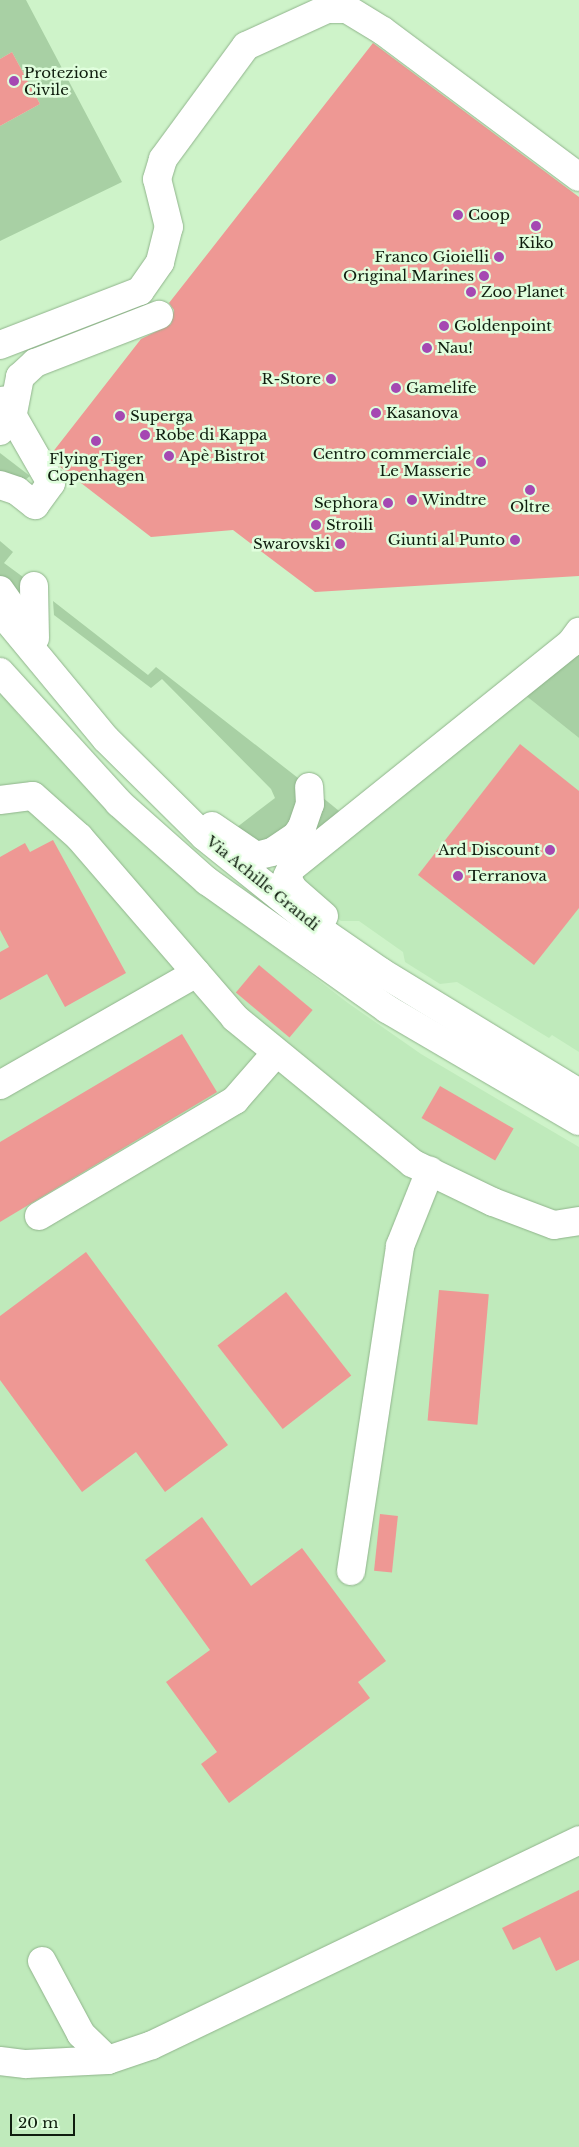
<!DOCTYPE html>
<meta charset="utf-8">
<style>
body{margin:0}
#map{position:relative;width:579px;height:2147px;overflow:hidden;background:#cef3c9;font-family:"Libre Baskerville",serif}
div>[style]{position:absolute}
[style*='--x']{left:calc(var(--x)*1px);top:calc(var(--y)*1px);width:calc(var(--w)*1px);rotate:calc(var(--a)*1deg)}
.built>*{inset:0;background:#bfeabb}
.green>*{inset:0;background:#a8d0a4}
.building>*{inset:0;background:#ee9894;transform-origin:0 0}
.roads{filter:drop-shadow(0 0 1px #90b48c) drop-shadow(0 0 1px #90b48c)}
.minor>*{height:28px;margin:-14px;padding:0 14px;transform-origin:14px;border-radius:14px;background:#fff}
.major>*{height:28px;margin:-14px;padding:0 14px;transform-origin:14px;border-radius:14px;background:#fff}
.dots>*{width:14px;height:14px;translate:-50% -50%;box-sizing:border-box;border:2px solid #e0fedd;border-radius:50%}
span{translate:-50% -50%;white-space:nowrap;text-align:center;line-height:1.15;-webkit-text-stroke:5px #e0fedd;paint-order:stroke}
.poi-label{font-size:15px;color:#0f1d0e}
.left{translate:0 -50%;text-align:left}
.right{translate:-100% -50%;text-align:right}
.street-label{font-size:15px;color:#0f1d0e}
.scale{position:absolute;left:10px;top:2114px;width:65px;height:22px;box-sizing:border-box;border:2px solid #0f1d0e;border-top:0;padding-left:6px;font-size:15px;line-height:18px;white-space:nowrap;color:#0f1d0e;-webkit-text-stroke:4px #e0fedd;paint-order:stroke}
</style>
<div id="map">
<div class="built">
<div style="clip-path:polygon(0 691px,19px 716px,180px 874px,348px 1003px,421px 1054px,579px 1147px,579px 2147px,0 2147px)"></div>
<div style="clip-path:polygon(525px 695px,579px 738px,579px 1052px,552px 1035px,549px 1038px,457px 982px,440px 984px,405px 962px,403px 952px,359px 921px,341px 921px,297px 886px,297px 877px)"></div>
</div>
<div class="green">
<div style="clip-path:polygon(0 0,26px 0,122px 182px,0 241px,0 126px,40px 104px,12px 52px,0 59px)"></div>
<div style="clip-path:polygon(0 453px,30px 476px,25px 480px,0 476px)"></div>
<div style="clip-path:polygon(0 541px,13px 552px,4px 563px,23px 577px,28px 615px,0 579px)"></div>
<div style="clip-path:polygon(53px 601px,148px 675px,156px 667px,298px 778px,302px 794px,299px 817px,267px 845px,232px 831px,275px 798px,271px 789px,162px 679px,151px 688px,54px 615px)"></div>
<div style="clip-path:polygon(579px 653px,579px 738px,525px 695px)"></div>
<div style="clip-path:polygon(317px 793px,344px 815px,318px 830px,313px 824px)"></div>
</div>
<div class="building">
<div style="clip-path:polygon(373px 43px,579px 197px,579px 576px,315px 592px,233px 530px,151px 537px,59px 466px,52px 453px,141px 339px,171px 324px,174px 310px,169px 303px)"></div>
<div style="clip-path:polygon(12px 52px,40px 104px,0 126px,0 59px)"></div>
<div style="clip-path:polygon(520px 744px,579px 791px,579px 908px,534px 965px,418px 875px)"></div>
<div style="clip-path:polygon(53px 840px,126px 973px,65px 1007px,47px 974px,0 1000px,0 952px,9px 947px,0 930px,0 857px,25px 843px,30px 852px)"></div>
<div style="left:259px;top:965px;width:70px;height:36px;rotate:40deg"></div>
<div style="clip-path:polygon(182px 1034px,217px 1092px,0 1222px,0 1142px)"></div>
<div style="left:440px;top:1086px;width:85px;height:37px;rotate:30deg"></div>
<div style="clip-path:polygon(86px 1252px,228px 1445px,165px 1492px,136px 1452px,82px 1492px,0 1380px,0 1316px)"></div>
<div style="left:439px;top:1290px;width:50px;height:131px;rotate:5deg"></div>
<div style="left:286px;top:1292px;width:106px;height:87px;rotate:52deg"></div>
<div style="left:380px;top:1514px;width:18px;height:57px;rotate:6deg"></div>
<div style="clip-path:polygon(202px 1517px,251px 1586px,302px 1548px,386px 1661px,358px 1682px,370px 1698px,229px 1803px,201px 1764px,217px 1752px,166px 1682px,210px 1650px,145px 1560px)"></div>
<div style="clip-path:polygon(579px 1890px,579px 1960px,556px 1971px,540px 1937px,513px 1950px,502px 1928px)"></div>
</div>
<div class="roads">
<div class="minor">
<div style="--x:0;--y:345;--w:150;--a:-21.1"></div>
<div style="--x:140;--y:291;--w:35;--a:-55"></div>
<div style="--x:160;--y:262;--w:36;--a:-76"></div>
<div style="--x:169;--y:227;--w:49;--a:-104"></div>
<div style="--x:157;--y:179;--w:21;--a:-73"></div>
<div style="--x:163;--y:159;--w:140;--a:-53.7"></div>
<div style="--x:246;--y:46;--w:89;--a:-24.6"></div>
<div style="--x:327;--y:9;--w:20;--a:0"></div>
<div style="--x:347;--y:9;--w:42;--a:31.4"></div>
<div style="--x:383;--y:31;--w:244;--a:36.7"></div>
<div style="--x:0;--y:431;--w:22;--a:-54"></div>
<div style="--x:13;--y:413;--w:37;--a:-79"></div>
<div style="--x:20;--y:377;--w:21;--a:-43"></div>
<div style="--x:35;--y:363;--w:133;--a:-21.2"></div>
<div style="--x:0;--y:485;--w:18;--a:19"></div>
<div style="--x:17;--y:491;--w:23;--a:38"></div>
<div style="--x:35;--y:505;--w:27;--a:-54"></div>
<div style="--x:51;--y:483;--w:95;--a:-119.8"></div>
<div style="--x:34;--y:586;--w:52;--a:88.9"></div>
<div style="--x:0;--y:590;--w:49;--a:55"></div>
<div style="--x:0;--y:800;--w:33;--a:-7"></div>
<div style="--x:33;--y:796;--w:62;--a:41.7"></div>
<div style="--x:79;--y:837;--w:239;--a:49.2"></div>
<div style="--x:235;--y:1018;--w:229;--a:39.3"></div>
<div style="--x:412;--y:1163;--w:90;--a:25.7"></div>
<div style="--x:493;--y:1202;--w:65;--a:20.7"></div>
<div style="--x:554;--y:1225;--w:25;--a:-9"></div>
<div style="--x:212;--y:826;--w:53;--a:34.3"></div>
<div style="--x:256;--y:856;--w:16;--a:-14"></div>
<div style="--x:272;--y:852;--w:29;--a:-34"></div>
<div style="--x:296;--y:836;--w:11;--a:-56"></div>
<div style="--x:302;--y:827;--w:24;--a:-71"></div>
<div style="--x:310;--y:804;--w:17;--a:-93"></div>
<div style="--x:324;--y:916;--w:41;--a:-138.9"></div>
<div style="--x:293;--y:889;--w:13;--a:-117"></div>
<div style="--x:287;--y:877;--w:10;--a:-66"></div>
<div style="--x:291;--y:868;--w:359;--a:-38.8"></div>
<div style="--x:571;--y:643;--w:14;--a:-54"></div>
<div style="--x:0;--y:1085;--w:226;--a:-29.7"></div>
<div style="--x:39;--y:1216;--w:228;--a:-30.6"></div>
<div style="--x:235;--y:1100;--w:62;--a:-48.9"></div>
<div style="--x:351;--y:1571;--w:329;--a:-81.4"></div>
<div style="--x:400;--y:1246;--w:81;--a:-68.2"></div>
<div style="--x:42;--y:1961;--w:83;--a:61.9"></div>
<div style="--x:81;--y:2034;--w:37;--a:44"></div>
<div style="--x:0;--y:2061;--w:26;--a:7"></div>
<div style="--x:26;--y:2064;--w:82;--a:-2.8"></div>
<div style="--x:108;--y:2060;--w:46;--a:-18.8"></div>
<div style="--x:152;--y:2045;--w:474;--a:-25.6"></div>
</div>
<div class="major">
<div style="--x:0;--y:611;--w:166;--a:50.4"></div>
<div style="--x:106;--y:739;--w:138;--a:44.7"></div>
<div style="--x:204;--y:836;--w:156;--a:38.8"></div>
<div style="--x:326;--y:934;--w:67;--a:34.6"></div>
<div style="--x:381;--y:972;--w:232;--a:31.4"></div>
<div style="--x:0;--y:672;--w:177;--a:47.7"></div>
<div style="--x:119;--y:803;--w:118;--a:41.6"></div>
<div style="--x:207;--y:881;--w:221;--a:35.4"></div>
<div style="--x:387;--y:1009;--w:222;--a:30.3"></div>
</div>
</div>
<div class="dots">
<div style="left:14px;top:81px;background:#a548b2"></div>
<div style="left:458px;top:215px;background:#a548b2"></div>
<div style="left:536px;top:226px;background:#a548b2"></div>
<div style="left:499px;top:257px;background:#a548b2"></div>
<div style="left:484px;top:276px;background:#a548b2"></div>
<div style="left:471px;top:292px;background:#a548b2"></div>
<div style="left:444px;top:326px;background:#a548b2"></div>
<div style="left:427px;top:348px;background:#a548b2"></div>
<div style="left:331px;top:379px;background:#a548b2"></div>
<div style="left:396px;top:388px;background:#a548b2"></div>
<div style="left:376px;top:413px;background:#a548b2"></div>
<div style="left:120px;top:416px;background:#a548b2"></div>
<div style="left:145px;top:435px;background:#a548b2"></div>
<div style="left:96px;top:441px;background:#a548b2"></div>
<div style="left:169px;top:456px;background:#a548b2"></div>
<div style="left:481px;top:462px;background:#a548b2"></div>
<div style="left:530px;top:490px;background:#a548b2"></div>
<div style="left:412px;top:500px;background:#a548b2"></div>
<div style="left:388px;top:503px;background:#a548b2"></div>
<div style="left:316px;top:525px;background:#a548b2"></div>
<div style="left:515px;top:540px;background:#a548b2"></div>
<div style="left:340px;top:544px;background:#a548b2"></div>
<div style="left:550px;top:850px;background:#a548b2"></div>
<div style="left:458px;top:876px;background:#a548b2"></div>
</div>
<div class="poi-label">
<span class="left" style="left:24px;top:81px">Protezione<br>Civile</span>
<span class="left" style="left:468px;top:215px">Coop</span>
<span style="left:536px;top:243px">Kiko</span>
<span class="right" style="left:489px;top:257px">Franco Gioielli</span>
<span class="right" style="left:474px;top:276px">Original Marines</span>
<span class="left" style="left:481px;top:292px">Zoo Planet</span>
<span class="left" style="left:454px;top:326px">Goldenpoint</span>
<span class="left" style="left:437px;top:348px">Nau!</span>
<span class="right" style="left:321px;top:379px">R-Store</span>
<span class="left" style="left:406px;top:388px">Gamelife</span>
<span class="left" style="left:386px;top:413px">Kasanova</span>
<span class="left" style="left:130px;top:416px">Superga</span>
<span class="left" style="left:155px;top:435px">Robe di Kappa</span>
<span class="right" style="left:471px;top:462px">Centro commerciale<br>Le Masserie</span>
<span class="left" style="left:179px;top:456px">Apè Bistrot</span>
<span style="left:96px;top:467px">Flying Tiger<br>Copenhagen</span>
<span class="left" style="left:422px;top:500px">Windtre</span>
<span class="right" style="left:378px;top:503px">Sephora</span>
<span style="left:530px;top:507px">Oltre</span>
<span class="left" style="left:326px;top:525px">Stroili</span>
<span class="right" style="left:505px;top:540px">Giunti al Punto</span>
<span class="right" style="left:330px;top:544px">Swarovski</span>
<span class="right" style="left:540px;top:850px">Ard Discount</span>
<span class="left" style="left:468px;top:876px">Terranova</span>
</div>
<div class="street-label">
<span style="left:263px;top:883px;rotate:39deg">Via Achille Grandi</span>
</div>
<div class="scale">20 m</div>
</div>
